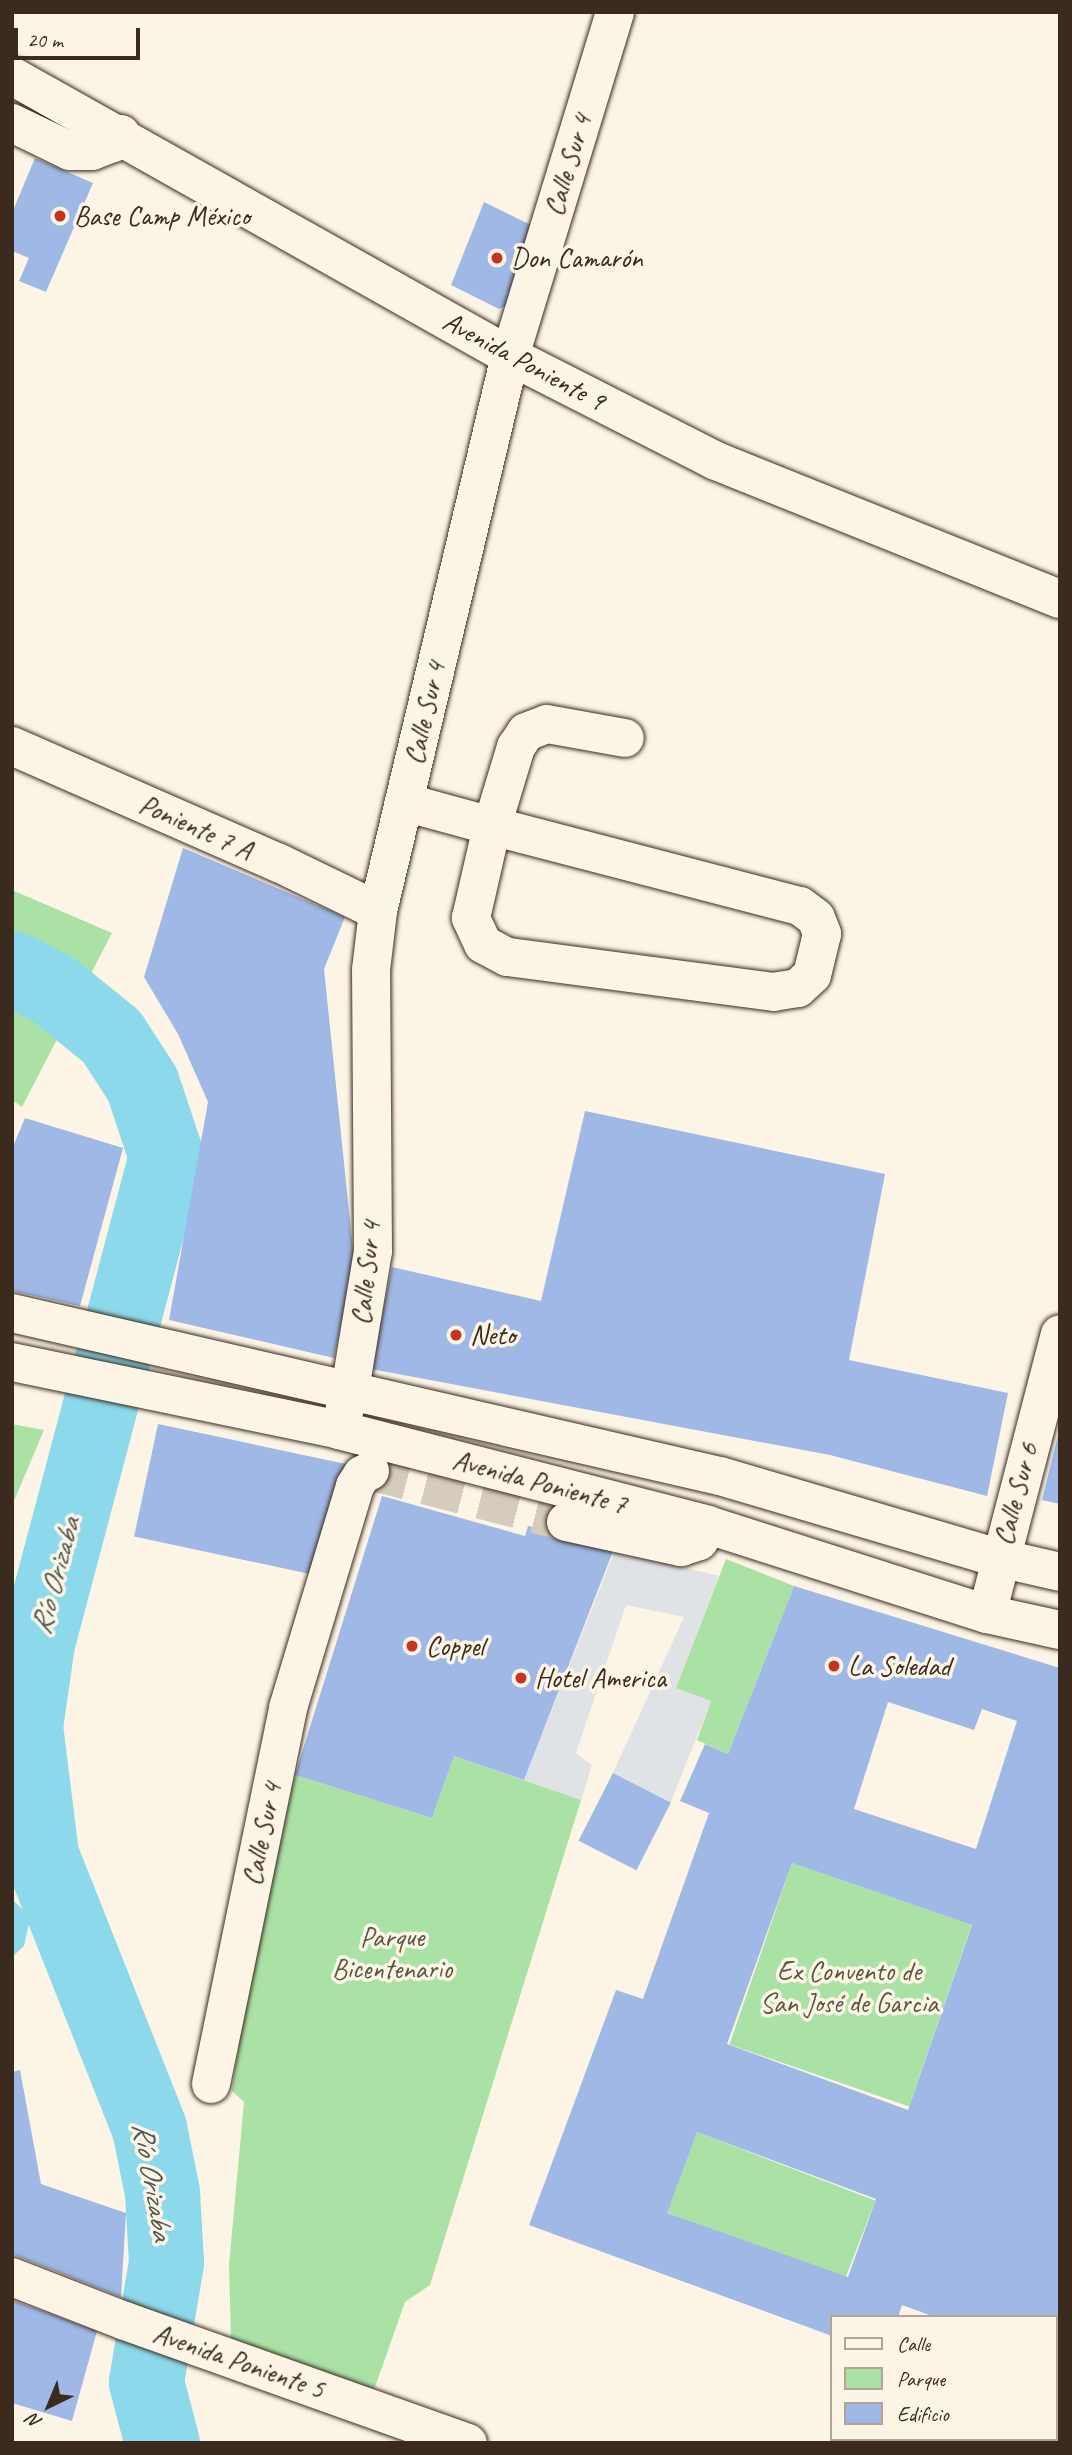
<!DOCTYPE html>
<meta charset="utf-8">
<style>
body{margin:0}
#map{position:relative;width:1072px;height:2455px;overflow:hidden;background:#fcf5e5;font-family:Caveat,sans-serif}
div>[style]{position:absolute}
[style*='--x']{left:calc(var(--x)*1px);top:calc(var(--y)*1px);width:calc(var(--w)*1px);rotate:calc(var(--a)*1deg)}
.built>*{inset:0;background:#e0e3e5}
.green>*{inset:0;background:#aae2a6;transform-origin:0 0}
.water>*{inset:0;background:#8cd9eb}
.river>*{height:75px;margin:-37.5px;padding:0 37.5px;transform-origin:37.5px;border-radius:37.5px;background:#8cd9eb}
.building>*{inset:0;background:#9fb8e5;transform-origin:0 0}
.minor-tunnel>*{height:38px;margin-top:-19px;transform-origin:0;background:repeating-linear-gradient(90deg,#d5ccbd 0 38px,transparent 0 57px)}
.roads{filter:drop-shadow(0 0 2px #3b2a1e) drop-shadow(0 0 2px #3b2a1e)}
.minor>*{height:38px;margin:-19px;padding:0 19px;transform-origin:19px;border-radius:19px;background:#fcf5e5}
.major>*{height:38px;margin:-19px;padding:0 19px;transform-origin:19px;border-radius:19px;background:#fcf5e5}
.dots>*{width:19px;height:19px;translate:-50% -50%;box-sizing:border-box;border:4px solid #fcf5e5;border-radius:50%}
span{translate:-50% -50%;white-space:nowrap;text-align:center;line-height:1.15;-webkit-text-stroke:7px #fcf5e5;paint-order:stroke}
.street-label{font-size:28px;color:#3b2a1e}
.poi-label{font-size:28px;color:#3b2a1e}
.left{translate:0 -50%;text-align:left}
.park-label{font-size:28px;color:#575840}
.water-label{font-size:30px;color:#4f5651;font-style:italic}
.frame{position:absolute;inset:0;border:14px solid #3b2a1e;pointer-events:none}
.legend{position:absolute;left:830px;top:2315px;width:228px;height:126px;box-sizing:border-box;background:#fcf5e5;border:2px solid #afa495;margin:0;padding:9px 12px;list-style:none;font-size:21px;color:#3b2a1e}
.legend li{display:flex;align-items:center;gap:14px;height:35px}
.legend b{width:35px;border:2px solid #afa495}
.north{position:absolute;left:14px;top:2371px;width:70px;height:70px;-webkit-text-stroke:5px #fcf5e5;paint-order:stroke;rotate:223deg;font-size:19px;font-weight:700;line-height:28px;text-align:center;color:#3b2a1e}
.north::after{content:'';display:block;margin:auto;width:24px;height:32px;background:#3b2a1e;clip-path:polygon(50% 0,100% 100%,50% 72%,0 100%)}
.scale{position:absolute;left:14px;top:28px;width:126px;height:32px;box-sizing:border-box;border:4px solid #3b2a1e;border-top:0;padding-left:9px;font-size:21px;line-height:24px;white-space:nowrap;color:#3b2a1e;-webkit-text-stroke:5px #fcf5e5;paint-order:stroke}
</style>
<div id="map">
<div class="built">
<div style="clip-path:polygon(615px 1550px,719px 1576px,676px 1688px,711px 1701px,671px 1802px,613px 1773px,684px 1617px,626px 1605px,576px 1753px,592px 1765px,581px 1800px,524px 1780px)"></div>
</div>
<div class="green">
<div style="clip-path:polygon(12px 890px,112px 933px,22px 1107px,12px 1100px)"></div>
<div style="clip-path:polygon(12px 1424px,44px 1430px,14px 1501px,12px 1500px)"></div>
<div style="clip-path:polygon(726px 1559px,794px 1586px,728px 1754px,697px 1740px,711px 1701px,676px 1688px)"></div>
<div style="clip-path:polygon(454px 1756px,581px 1800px,430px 2285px,405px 2302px,374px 2390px,231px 2338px,229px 2265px,244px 2102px,232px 2091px,254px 1942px,295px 1775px,432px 1818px)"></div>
<div style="left:792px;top:1863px;width:190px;height:192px;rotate:19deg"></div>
<div style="left:697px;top:2132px;width:191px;height:86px;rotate:21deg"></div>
</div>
<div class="water">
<div style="clip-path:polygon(12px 1899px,25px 1912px,29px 1923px,24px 1946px,12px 1957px)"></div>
</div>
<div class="river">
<div style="--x:12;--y:968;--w:47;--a:27.6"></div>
<div style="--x:54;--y:990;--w:73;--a:38.9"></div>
<div style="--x:111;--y:1036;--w:57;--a:57.1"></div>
<div style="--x:142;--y:1084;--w:76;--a:71.6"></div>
<div style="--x:166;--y:1156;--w:504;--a:104.84"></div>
<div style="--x:37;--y:1643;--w:84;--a:98.2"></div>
<div style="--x:25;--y:1726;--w:130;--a:82.9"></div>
<div style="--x:41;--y:1855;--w:294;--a:68.4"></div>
<div style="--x:149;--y:2128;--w:65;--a:78.5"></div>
<div style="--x:162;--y:2192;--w:70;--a:86.7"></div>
<div style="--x:166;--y:2262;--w:122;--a:99.5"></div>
<div style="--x:146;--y:2382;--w:63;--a:75.3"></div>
</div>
<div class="building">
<div style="clip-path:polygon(35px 158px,93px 183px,46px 292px,19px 281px,29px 258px,12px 251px,12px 213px)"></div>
<div style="clip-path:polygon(484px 202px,543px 231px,515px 301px,499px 309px,451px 285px)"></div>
<div style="clip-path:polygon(183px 848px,345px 917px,324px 969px,354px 1260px,334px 1358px,169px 1320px,208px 1102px,178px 1034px,144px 977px)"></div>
<div style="clip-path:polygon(585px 1111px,885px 1174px,849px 1360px,1008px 1393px,987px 1496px,830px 1455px,371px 1369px,392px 1267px,541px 1301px)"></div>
<div style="clip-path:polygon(25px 1118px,123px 1148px,80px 1306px,12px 1291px,12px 1149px)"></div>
<div style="left:158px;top:1424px;width:198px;height:115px;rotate:12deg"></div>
<div style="clip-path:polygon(1059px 1431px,1060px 1431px,1060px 1504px,1042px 1500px)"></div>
<div style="clip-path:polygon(382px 1496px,525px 1536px,528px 1526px,615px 1546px,524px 1780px,454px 1756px,432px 1818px,295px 1775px)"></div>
<div style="clip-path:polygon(evenodd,794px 1586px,1060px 1668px,1060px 2330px,1057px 2338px,1056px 2317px,935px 2317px,902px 2305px,898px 2317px,832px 2317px,832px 2336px,529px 2225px,616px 1990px,643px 1999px,709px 1813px,680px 1801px,705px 1744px,728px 1754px,794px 1586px,888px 1702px,974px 1730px,982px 1709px,1017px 1721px,976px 1849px,854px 1809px,888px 1702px,794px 1586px,792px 1863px,972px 1925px,908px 2110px,727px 2044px,792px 1863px,794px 1586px,697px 2132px,876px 2199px,848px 2277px,667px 2213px,697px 2132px)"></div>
<div style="left:613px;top:1773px;width:65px;height:76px;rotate:27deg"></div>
<div style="clip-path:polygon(20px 2070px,41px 2184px,126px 2213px,121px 2297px,12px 2254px,12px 2072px)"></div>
<div style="clip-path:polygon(12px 2300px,97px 2331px,72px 2421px,12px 2403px)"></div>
</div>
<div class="minor-tunnel">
<div style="--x:370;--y:1471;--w:203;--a:14.6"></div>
</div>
<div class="roads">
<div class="minor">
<div style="--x:12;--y:76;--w:571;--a:29.35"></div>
<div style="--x:510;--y:356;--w:231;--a:27"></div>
<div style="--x:716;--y:461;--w:371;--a:21.9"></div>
<div style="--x:12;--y:123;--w:64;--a:25.8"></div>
<div style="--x:70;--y:151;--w:22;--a:0"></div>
<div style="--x:92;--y:151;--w:22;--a:-21"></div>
<div style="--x:113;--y:143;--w:12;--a:-48"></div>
<div style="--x:12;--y:746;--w:292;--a:23.7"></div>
<div style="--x:279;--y:863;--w:110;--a:25.9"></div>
<div style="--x:404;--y:802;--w:91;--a:15.3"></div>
<div style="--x:492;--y:826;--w:318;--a:14.6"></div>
<div style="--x:800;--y:906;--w:20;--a:37"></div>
<div style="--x:816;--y:918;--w:17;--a:69"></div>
<div style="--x:822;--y:934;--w:42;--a:103.7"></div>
<div style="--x:812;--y:975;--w:19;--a:137"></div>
<div style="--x:798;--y:988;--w:24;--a:171"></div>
<div style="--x:774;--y:992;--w:269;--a:-172.5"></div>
<div style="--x:507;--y:957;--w:27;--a:-152"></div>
<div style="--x:483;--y:944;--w:29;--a:-115"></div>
<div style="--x:471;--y:918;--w:94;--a:-77.1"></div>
<div style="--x:492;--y:826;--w:83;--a:-73.1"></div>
<div style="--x:516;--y:747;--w:18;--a:-56"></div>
<div style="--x:526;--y:732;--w:22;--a:-21"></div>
<div style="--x:547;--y:724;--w:79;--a:10.2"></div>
<div style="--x:339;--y:1430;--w:41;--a:-74.6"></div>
<div style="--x:350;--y:1390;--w:141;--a:-80.6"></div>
<div style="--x:373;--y:1251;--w:281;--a:-90.4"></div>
<div style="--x:371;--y:970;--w:59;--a:-83.2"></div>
<div style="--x:378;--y:911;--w:570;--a:-76.62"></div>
<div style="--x:510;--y:356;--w:360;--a:-73"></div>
<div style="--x:566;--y:1522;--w:118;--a:12.3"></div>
<div style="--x:681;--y:1547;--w:19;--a:-18"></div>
<div style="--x:699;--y:1541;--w:18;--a:-61"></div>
<div style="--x:987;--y:1614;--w:289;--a:-75.4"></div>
<div style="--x:211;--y:2084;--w:384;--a:-78.4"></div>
<div style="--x:288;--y:1708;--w:232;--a:-73.2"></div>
<div style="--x:355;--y:1486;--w:13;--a:-58"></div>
<div style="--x:362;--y:1475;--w:9;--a:-27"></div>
<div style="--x:12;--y:2277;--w:121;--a:21.3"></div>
<div style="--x:125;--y:2321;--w:364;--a:19.6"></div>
<div style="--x:1056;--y:2401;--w:11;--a:-68"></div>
<div style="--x:1041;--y:2443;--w:4;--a:-63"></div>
</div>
<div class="major">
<div style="--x:12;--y:1313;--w:727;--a:12.97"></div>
<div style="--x:720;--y:1476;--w:291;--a:16.4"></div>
<div style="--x:999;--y:1558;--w:63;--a:12.9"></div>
<div style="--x:12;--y:1362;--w:334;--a:11.7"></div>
<div style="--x:339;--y:1430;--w:381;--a:14.4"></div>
<div style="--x:708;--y:1525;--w:293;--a:17.7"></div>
<div style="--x:987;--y:1614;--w:75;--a:12.4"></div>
</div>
</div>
<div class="dots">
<div style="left:60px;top:216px;background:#c8321e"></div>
<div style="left:497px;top:258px;background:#c8321e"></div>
<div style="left:456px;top:1335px;background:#c8321e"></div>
<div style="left:412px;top:1646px;background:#c8321e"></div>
<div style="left:834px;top:1666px;background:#c8321e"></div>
<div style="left:521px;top:1678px;background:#c8321e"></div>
</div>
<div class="street-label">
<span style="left:568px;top:165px;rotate:-73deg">Calle Sur 4</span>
<span style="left:524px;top:361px;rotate:28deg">Avenida Poniente 9</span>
<span style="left:425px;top:713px;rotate:-77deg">Calle Sur 4</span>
<span style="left:196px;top:827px;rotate:24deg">Poniente 7 A</span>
<span style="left:366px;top:1273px;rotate:-84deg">Calle Sur 4</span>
<span style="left:540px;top:1482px;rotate:15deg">Avenida Poniente 7</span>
<span style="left:1016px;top:1494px;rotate:-75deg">Calle Sur 6</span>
<span style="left:262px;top:1834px;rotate:-78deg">Calle Sur 4</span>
<span style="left:239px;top:2361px;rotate:19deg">Avenida Poniente 5</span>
</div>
<div class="poi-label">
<span class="left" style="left:74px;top:216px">Base Camp México</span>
<span class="left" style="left:511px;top:258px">Don Camarón</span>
<span class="left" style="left:470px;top:1335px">Neto</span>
<span class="left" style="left:426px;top:1646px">Coppel</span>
<span class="left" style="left:848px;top:1666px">La Soledad</span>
<span class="left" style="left:535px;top:1678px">Hotel America</span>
</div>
<div class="park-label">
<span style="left:392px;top:1953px">Parque<br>Bicentenario</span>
<span style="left:849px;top:1987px">Ex Convento de<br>San José de Garcia</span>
</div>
<div class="water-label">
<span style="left:55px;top:1576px;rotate:-75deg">Río Orizaba</span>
<span style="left:153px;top:2181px;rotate:80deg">Río Orizaba</span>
</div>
<div class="frame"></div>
<ul class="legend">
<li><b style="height:9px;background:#fcf5e5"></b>Calle</li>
<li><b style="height:19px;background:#aae2a6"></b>Parque</li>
<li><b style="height:19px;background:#9fb8e5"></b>Edificio</li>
</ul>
<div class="north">N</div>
<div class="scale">20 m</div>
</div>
